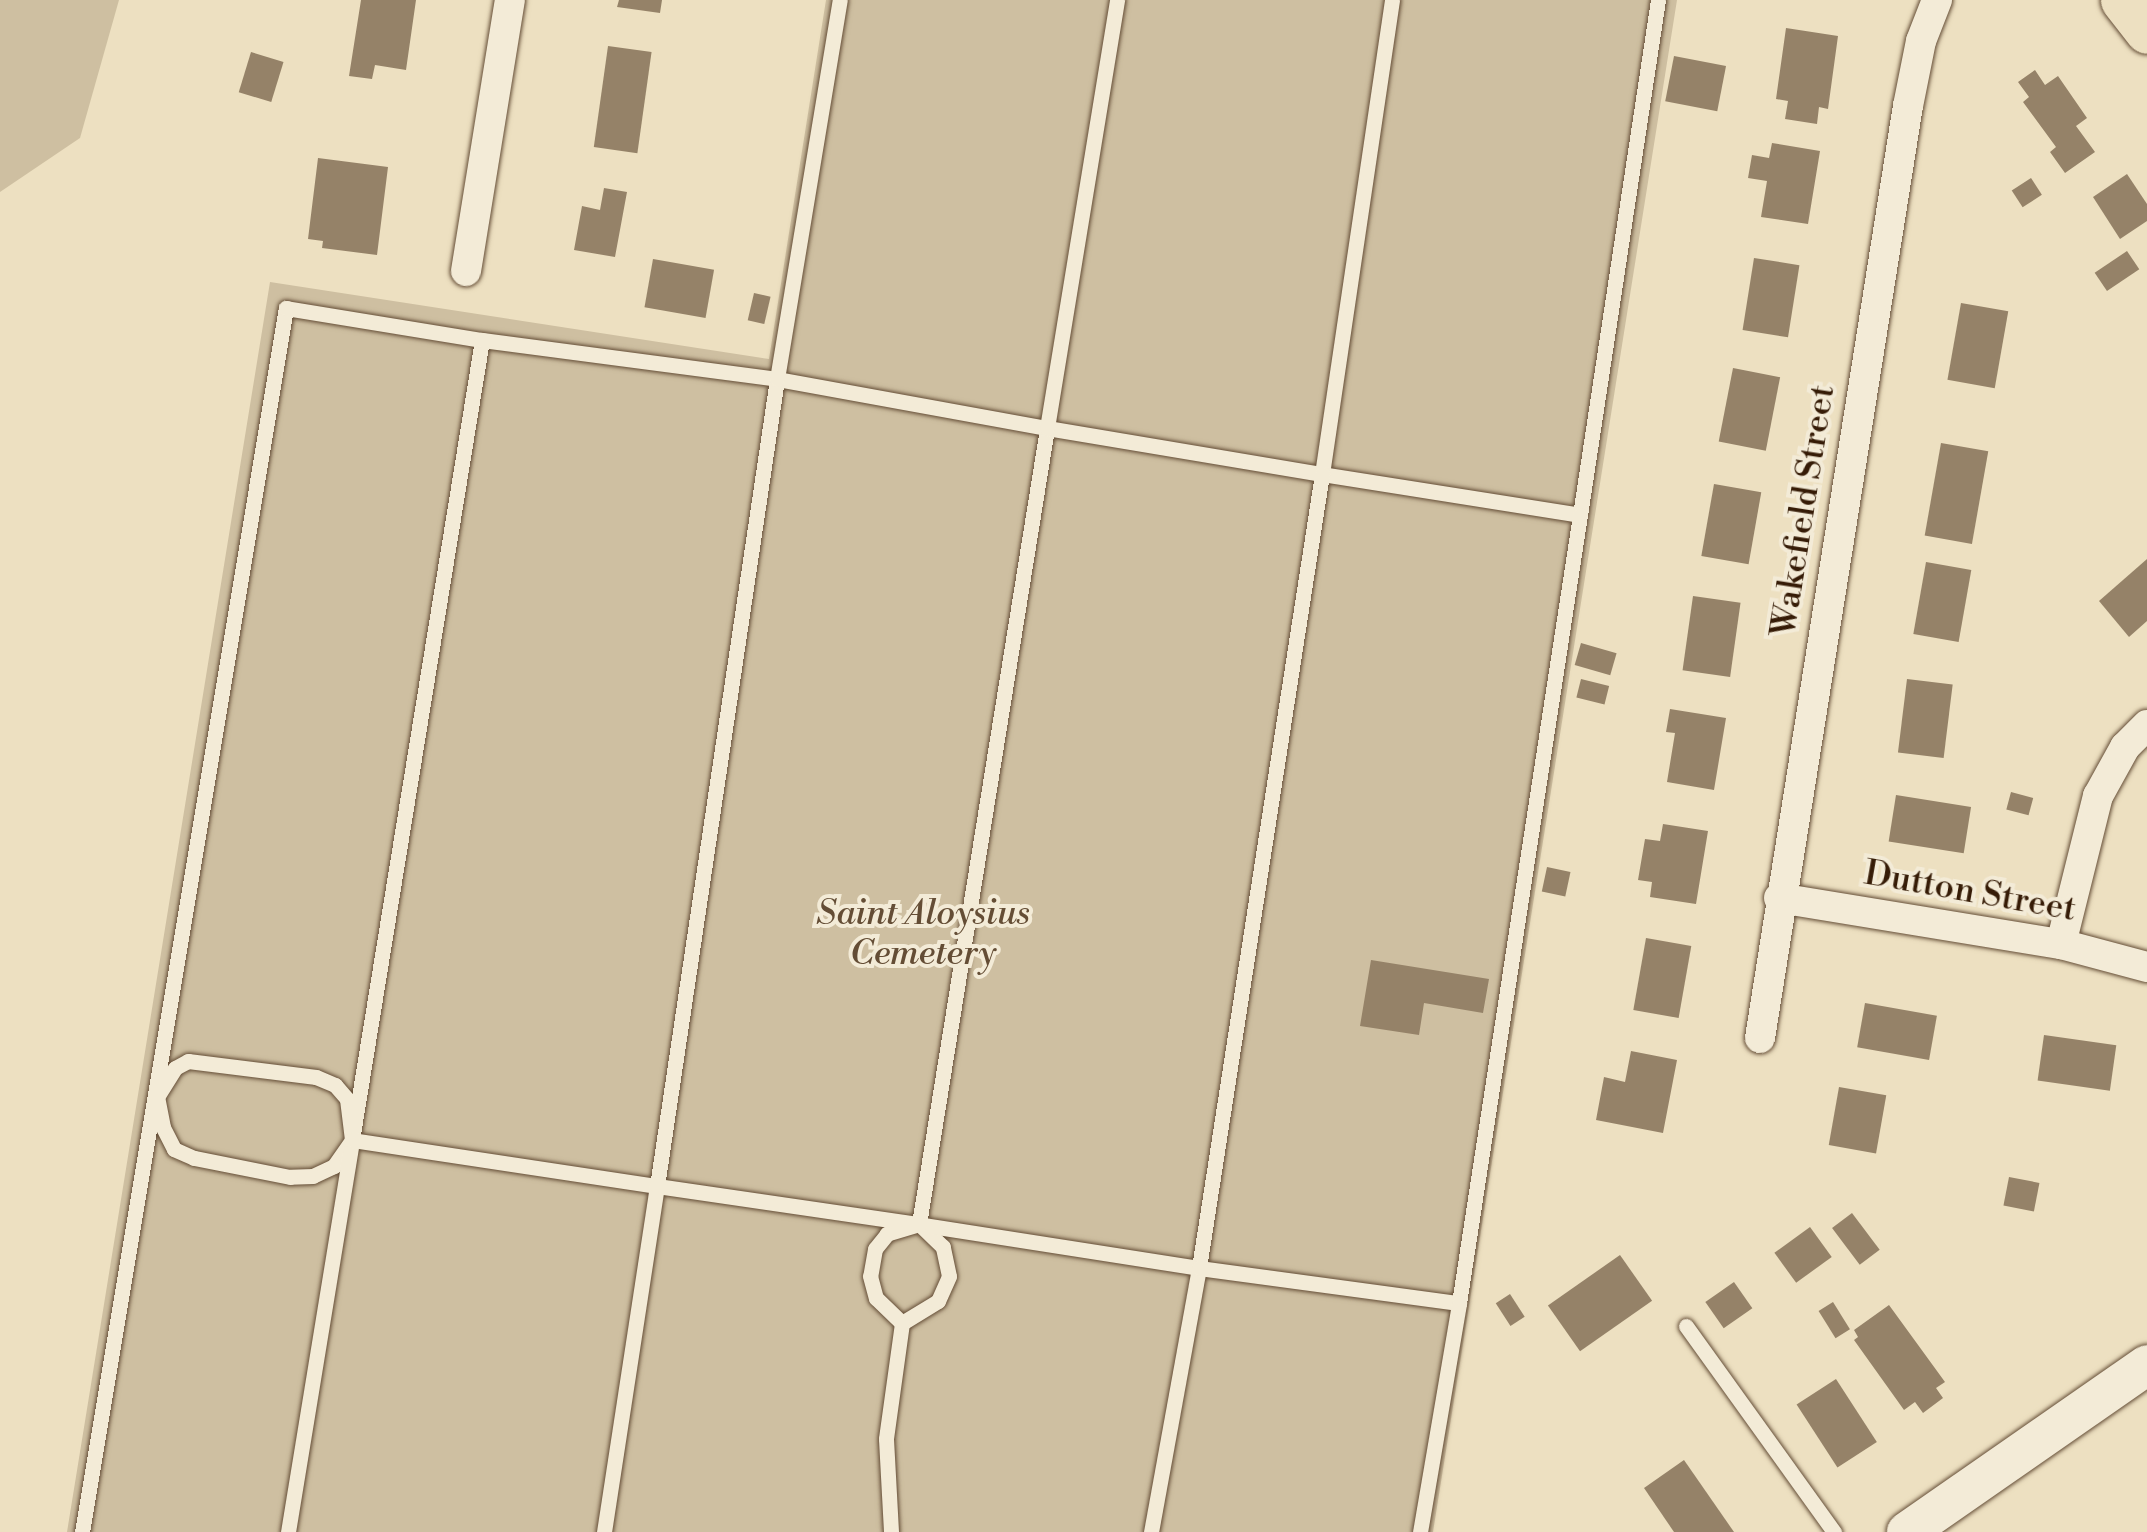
<!DOCTYPE html>
<style>
body{margin:0}
#map{position:relative;width:2147px;height:1532px;overflow:hidden;background:#ede0c1;font-family:"Libre Bodoni",serif}
div>[style]{position:absolute}
[style*='--x']{left:calc(var(--x)*1px);top:calc(var(--y)*1px);width:calc(var(--w)*1px);rotate:calc(var(--a)*1deg)}
.green>*{inset:0;background:#cebfa1}
.building>*{inset:0;background:#958268;transform-origin:0 0}
.roads{filter:drop-shadow(0 0 2px #644d36) drop-shadow(0 0 2px #644d36)}
.service>*{height:15px;margin:-7.5px;padding:0 7.5px;transform-origin:7.5px;border-radius:7.5px;background:#f3ebd7}
.minor>*{height:30px;margin:-15px;padding:0 15px;transform-origin:15px;border-radius:15px;background:#f3ebd7}
.secondary>*{height:40px;margin:-20px;padding:0 20px;transform-origin:20px;border-radius:20px;background:#f3ebd7}
.primary>*{height:45px;margin:-22.5px;padding:0 22.5px;transform-origin:22.5px;border-radius:22.5px;background:#ede0c1}
span{translate:-50% -50%;white-space:nowrap;text-align:center;line-height:1.15;-webkit-text-stroke:8px #f3ebd7;paint-order:stroke}
.street-label{font-size:35px;color:#361c07}
.park-label{font-size:35px;color:#644d35;font-style:italic}
</style>
<div id="map">
<div class="green">
<div style="clip-path:polygon(0 0,119px 0,80px 138px,0 192px)"></div>
<div style="clip-path:polygon(826px 0,1677px 0,1433px 1532px,67px 1532px,270px 282px,769px 359px)"></div>
</div>
<div class="building">
<div style="clip-path:polygon(361px 0,416px 0,406px 70px,375px 65px,372px 79px,349px 76px)"></div>
<div style="clip-path:polygon(619px 0,662px 0,660px 13px,617px 7px)"></div>
<div style="clip-path:polygon(1786px 28px,1838px 36px,1828px 109px,1819px 107px,1817px 124px,1785px 119px,1788px 101px,1776px 99px)"></div>
<div style="left:608px;top:46px;width:44px;height:102px;rotate:8deg"></div>
<div style="left:251px;top:52px;width:34px;height:42px;rotate:17deg"></div>
<div style="left:1674px;top:56px;width:53px;height:46px;rotate:11deg"></div>
<div style="clip-path:polygon(2035px 70px,2045px 85px,2058px 76px,2087px 118px,2076px 126px,2095px 152px,2065px 173px,2050px 152px,2056px 147px,2023px 102px,2029px 97px,2018px 82px)"></div>
<div style="clip-path:polygon(1772px 143px,1820px 151px,1808px 224px,1761px 217px,1767px 181px,1748px 178px,1752px 155px,1769px 158px)"></div>
<div style="clip-path:polygon(318px 158px,388px 167px,377px 255px,322px 248px,323px 241px,308px 239px)"></div>
<div style="clip-path:polygon(2127px 174px,2147px 204px,2147px 221px,2120px 239px,2093px 197px)"></div>
<div style="left:2031px;top:178px;width:20px;height:23px;rotate:57deg"></div>
<div style="clip-path:polygon(604px 188px,627px 192px,615px 257px,574px 250px,582px 206px,600px 210px)"></div>
<div style="left:2127px;top:251px;width:22px;height:39px;rotate:56deg"></div>
<div style="left:1754px;top:258px;width:46px;height:73px;rotate:9deg"></div>
<div style="left:653px;top:259px;width:62px;height:49px;rotate:10deg"></div>
<div style="left:754px;top:293px;width:17px;height:28px;rotate:13deg"></div>
<div style="left:1961px;top:303px;width:48px;height:78px;rotate:10deg"></div>
<div style="left:1733px;top:368px;width:48px;height:75px;rotate:11deg"></div>
<div style="left:1941px;top:443px;width:48px;height:94px;rotate:10deg"></div>
<div style="left:1714px;top:484px;width:48px;height:73px;rotate:10deg"></div>
<div style="clip-path:polygon(2147px 559px,2147px 621px,2129px 637px,2099px 601px)"></div>
<div style="left:1926px;top:562px;width:46px;height:73px;rotate:10deg"></div>
<div style="left:1693px;top:596px;width:48px;height:75px;rotate:8deg"></div>
<div style="left:1581px;top:643px;width:37px;height:23px;rotate:16deg"></div>
<div style="left:1581px;top:679px;width:29px;height:19px;rotate:14deg"></div>
<div style="left:1907px;top:679px;width:46px;height:74px;rotate:7deg"></div>
<div style="clip-path:polygon(1670px 709px,1726px 718px,1714px 790px,1667px 782px,1675px 733px,1666px 732px)"></div>
<div style="left:2011px;top:792px;width:23px;height:18px;rotate:15deg"></div>
<div style="left:1896px;top:795px;width:76px;height:47px;rotate:9deg"></div>
<div style="clip-path:polygon(1663px 824px,1708px 831px,1696px 904px,1650px 897px,1652px 882px,1638px 880px,1645px 839px,1660px 841px)"></div>
<div style="left:1547px;top:867px;width:24px;height:25px;rotate:12deg"></div>
<div style="left:1646px;top:938px;width:46px;height:73px;rotate:10deg"></div>
<div style="clip-path:polygon(1371px 960px,1489px 979px,1483px 1013px,1424px 1003px,1419px 1035px,1360px 1026px)"></div>
<div style="left:1865px;top:1003px;width:73px;height:45px;rotate:10deg"></div>
<div style="left:2044px;top:1035px;width:73px;height:46px;rotate:8deg"></div>
<div style="clip-path:polygon(1631px 1051px,1677px 1060px,1663px 1133px,1596px 1120px,1604px 1077px,1625px 1082px)"></div>
<div style="left:1839px;top:1087px;width:48px;height:59px;rotate:10deg"></div>
<div style="left:2009px;top:1177px;width:31px;height:29px;rotate:11deg"></div>
<div style="left:1852px;top:1213px;width:46px;height:25px;rotate:53deg"></div>
<div style="left:1810px;top:1227px;width:37px;height:44px;rotate:54deg"></div>
<div style="left:1620px;top:1255px;width:56px;height:88px;rotate:55deg"></div>
<div style="left:1734px;top:1282px;width:32px;height:35px;rotate:55deg"></div>
<div style="left:1510px;top:1294px;width:27px;height:17px;rotate:57deg"></div>
<div style="left:1833px;top:1302px;width:32px;height:17px;rotate:58deg"></div>
<div style="clip-path:polygon(1889px 1305px,1945px 1382px,1936px 1388px,1943px 1398px,1923px 1413px,1915px 1402px,1904px 1410px,1854px 1340px,1858px 1337px,1854px 1330px)"></div>
<div style="left:1836px;top:1379px;width:75px;height:47px;rotate:57deg"></div>
<div style="clip-path:polygon(1684px 1460px,1734px 1532px,1674px 1532px,1644px 1488px)"></div>
</div>
<div class="roads">
<div class="service">
<div style="--x:1392;--y:0;--w:479;--a:98.4"></div>
<div style="--x:1322;--y:474;--w:261;--a:9"></div>
<div style="--x:1580;--y:515;--w:521;--a:-81.39"></div>
<div style="--x:188;--y:1061;--w:129;--a:7.1"></div>
<div style="--x:316;--y:1077;--w:21;--a:23"></div>
<div style="--x:335;--y:1085;--w:18;--a:49"></div>
<div style="--x:347;--y:1099;--w:41;--a:83"></div>
<div style="--x:352;--y:1140;--w:32;--a:125"></div>
<div style="--x:334;--y:1166;--w:23;--a:155"></div>
<div style="--x:313;--y:1176;--w:23;--a:178"></div>
<div style="--x:290;--y:1177;--w:98;--a:-168.8"></div>
<div style="--x:194;--y:1158;--w:22;--a:-156"></div>
<div style="--x:174;--y:1149;--w:25;--a:-117"></div>
<div style="--x:163;--y:1127;--w:31;--a:-101"></div>
<div style="--x:157;--y:1097;--w:34;--a:-58"></div>
<div style="--x:175;--y:1068;--w:15;--a:-28"></div>
<div style="--x:352;--y:1140;--w:810;--a:-80.77"></div>
<div style="--x:902;--y:1323;--w:42;--a:-31.4"></div>
<div style="--x:938;--y:1301;--w:27;--a:-66"></div>
<div style="--x:949;--y:1276;--w:30;--a:-102"></div>
<div style="--x:943;--y:1247;--w:33;--a:-136"></div>
<div style="--x:919;--y:1224;--w:806;--a:-80.86"></div>
<div style="--x:1047;--y:428;--w:279;--a:9.5"></div>
<div style="--x:1322;--y:474;--w:803;--a:98.81"></div>
<div style="--x:1199;--y:1268;--w:283;--a:-171.1"></div>
<div style="--x:1686;--y:1326;--w:254;--a:54.3"></div>
<div style="--x:82;--y:1532;--w:1241;--a:-80.54"></div>
<div style="--x:286;--y:308;--w:199;--a:9.3"></div>
<div style="--x:482;--y:340;--w:298;--a:7.5"></div>
<div style="--x:777;--y:379;--w:274;--a:10.3"></div>
<div style="--x:1047;--y:428;--w:434;--a:-80.7"></div>
<div style="--x:288;--y:1532;--w:397;--a:-80.7"></div>
<div style="--x:352;--y:1140;--w:308;--a:8.6"></div>
<div style="--x:657;--y:1186;--w:816;--a:-81.54"></div>
<div style="--x:777;--y:379;--w:384;--a:-80.6"></div>
<div style="--x:604;--y:1532;--w:350;--a:-81.3"></div>
<div style="--x:657;--y:1186;--w:265;--a:8.3"></div>
<div style="--x:919;--y:1224;--w:34;--a:163"></div>
<div style="--x:887;--y:1234;--w:19;--a:129"></div>
<div style="--x:875;--y:1249;--w:27;--a:100"></div>
<div style="--x:870;--y:1276;--w:23;--a:75"></div>
<div style="--x:876;--y:1298;--w:36;--a:44"></div>
<div style="--x:902;--y:1323;--w:117;--a:97.9"></div>
<div style="--x:886;--y:1439;--w:93;--a:86.9"></div>
<div style="--x:1151;--y:1532;--w:268;--a:-79.7"></div>
<div style="--x:1199;--y:1268;--w:262;--a:7.7"></div>
<div style="--x:1459;--y:1303;--w:797;--a:-81.27"></div>
<div style="--x:1420;--y:1532;--w:232;--a:-80.3"></div>
</div>
<div class="minor">
<div style="--x:466;--y:271;--w:275;--a:-80.8"></div>
<div style="--x:1779;--y:898;--w:286;--a:9.3"></div>
<div style="--x:2061;--y:944;--w:89;--a:15"></div>
<div style="--x:2061;--y:944;--w:153;--a:-76"></div>
<div style="--x:2098;--y:796;--w:56;--a:-61.1"></div>
<div style="--x:2125;--y:747;--w:31;--a:-45"></div>
<div style="--x:1760;--y:1038;--w:944;--a:-80.98"></div>
<div style="--x:1908;--y:106;--w:66;--a:-78.7"></div>
<div style="--x:1921;--y:41;--w:44;--a:-68.7"></div>
</div>
<div class="secondary">
<div style="--x:1907;--y:1532;--w:292;--a:-34.8"></div>
</div>
<div class="primary">
<div style="--x:2123;--y:0;--w:39;--a:52"></div>
</div>
</div>
<div class="street-label">
<span style="left:1804px;top:511px;rotate:-81deg">Wakefield Street</span>
<span style="left:1970px;top:892px;rotate:10deg">Dutton Street</span>
</div>
<div class="park-label">
<span style="left:923px;top:934px">Saint Aloysius<br>Cemetery</span>
</div>
</div>
